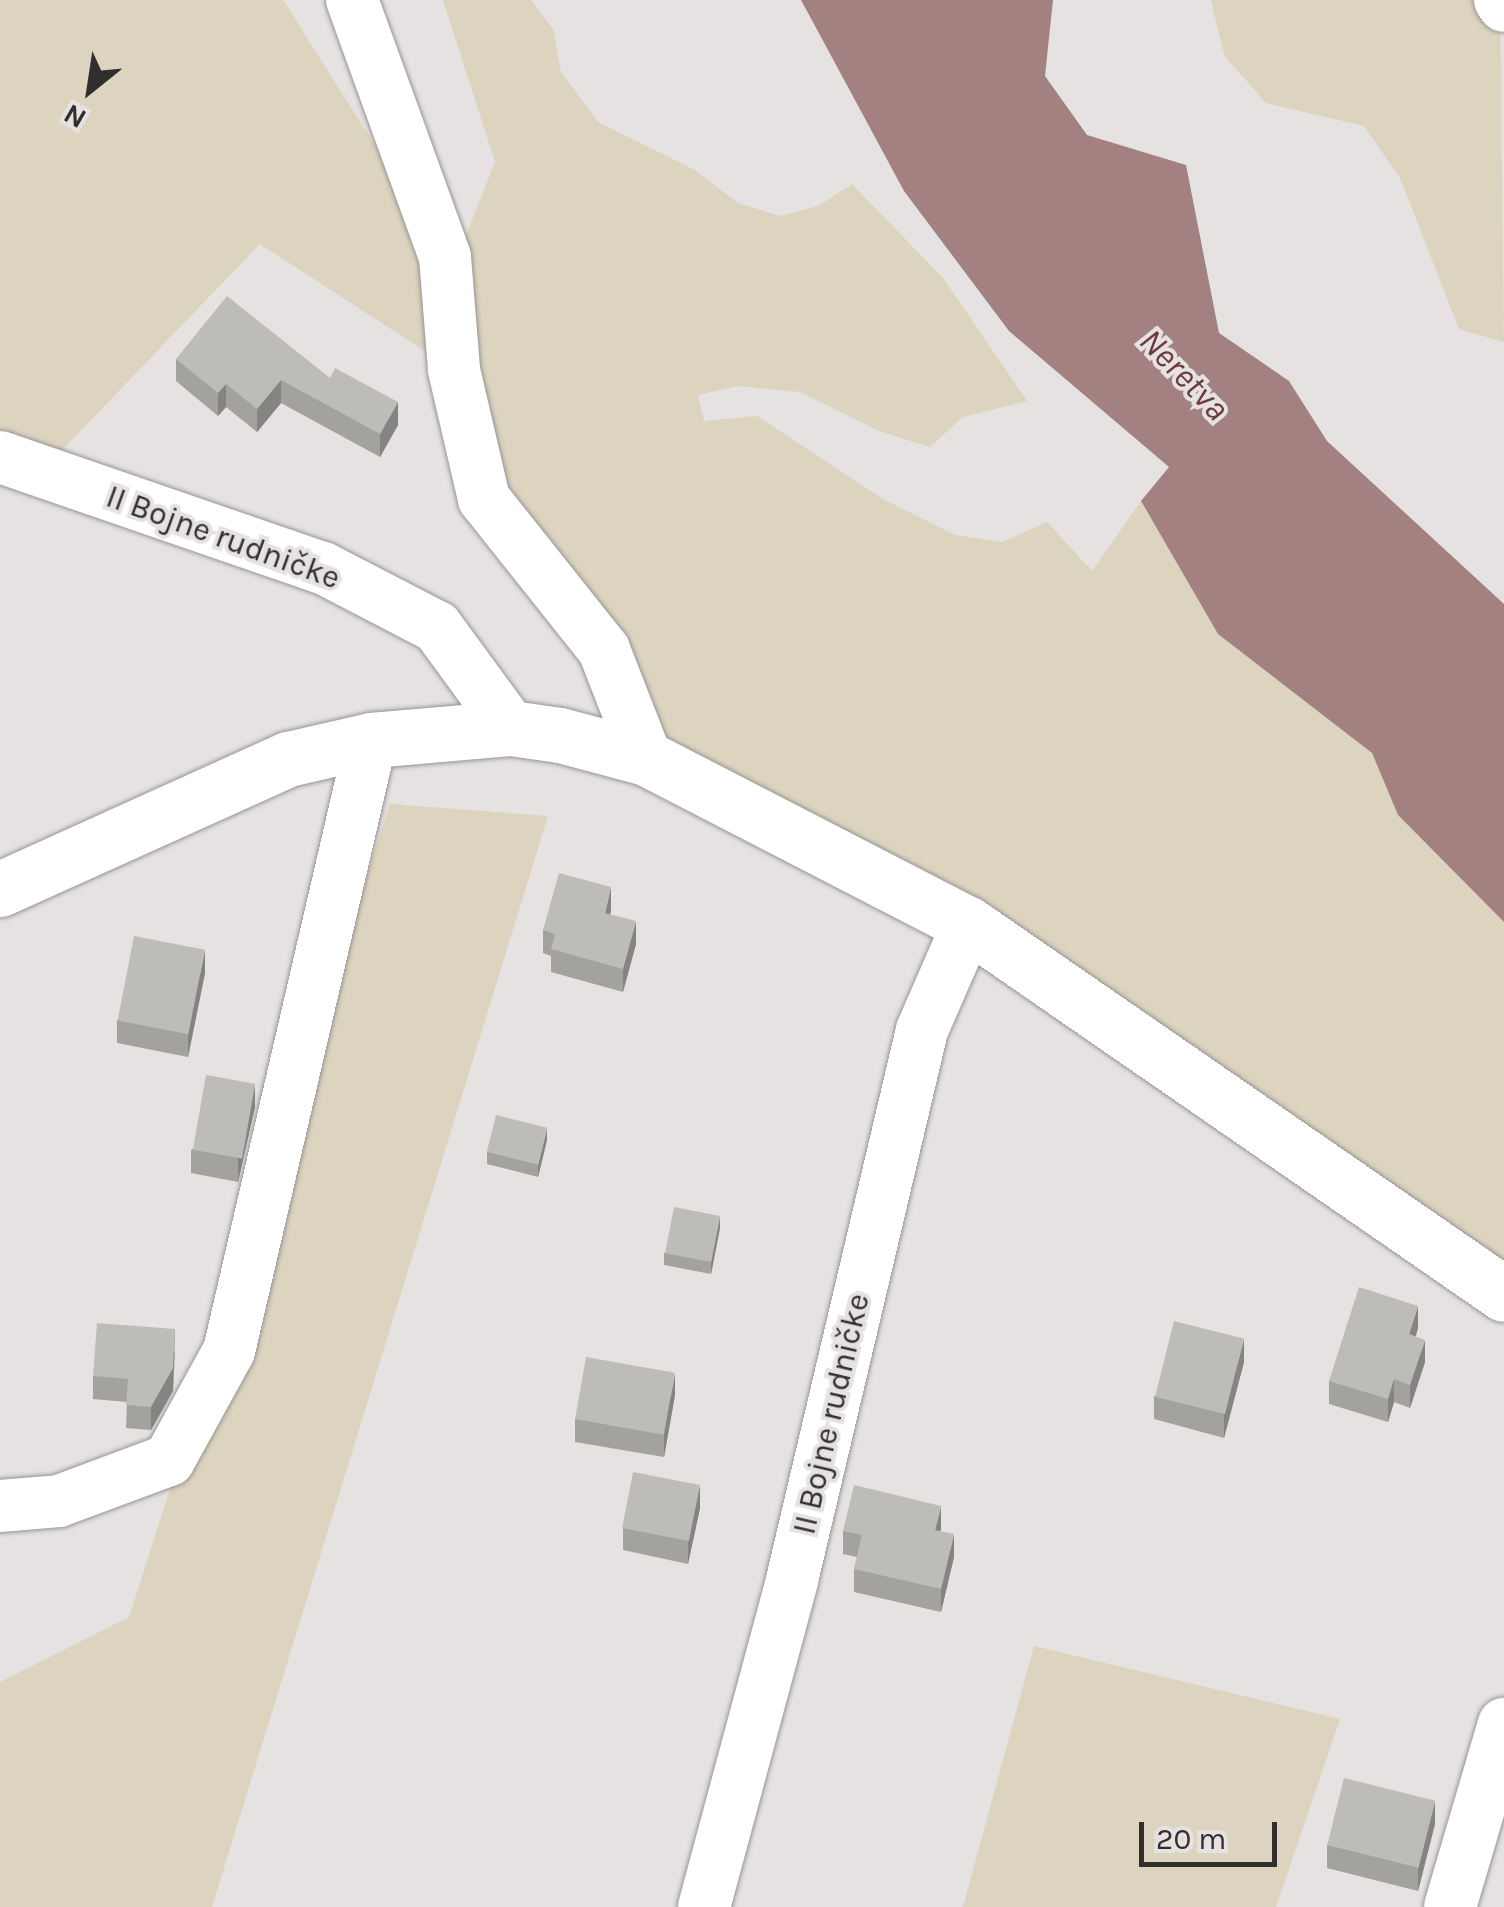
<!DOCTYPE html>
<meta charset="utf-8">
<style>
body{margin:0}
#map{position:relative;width:1504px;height:1907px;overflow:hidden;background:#e5e2e1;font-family:Karla,sans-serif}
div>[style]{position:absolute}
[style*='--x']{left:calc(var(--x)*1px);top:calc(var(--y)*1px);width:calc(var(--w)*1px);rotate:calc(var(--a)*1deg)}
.green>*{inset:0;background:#dcd4bf}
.water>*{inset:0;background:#a48181}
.roads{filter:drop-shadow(0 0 2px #989593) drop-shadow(0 0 2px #989593)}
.minor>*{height:52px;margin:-26px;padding:0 26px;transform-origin:26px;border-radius:26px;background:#fff}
.tertiary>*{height:55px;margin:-27.5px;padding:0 27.5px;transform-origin:27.5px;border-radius:27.5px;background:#fff}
.wall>*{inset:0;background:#a3a29f}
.shaded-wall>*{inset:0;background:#858482}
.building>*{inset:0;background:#bebcb9;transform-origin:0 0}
span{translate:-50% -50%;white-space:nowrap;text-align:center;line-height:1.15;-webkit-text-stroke:8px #e5e2e1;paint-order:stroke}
.street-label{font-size:32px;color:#302f2e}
.water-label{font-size:35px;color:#6e3a3d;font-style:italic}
.north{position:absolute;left:40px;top:40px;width:100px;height:100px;-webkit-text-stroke:8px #e5e2e1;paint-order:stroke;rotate:210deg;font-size:28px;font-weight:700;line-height:40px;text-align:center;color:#302f2e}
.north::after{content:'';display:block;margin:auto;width:35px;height:45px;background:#302f2e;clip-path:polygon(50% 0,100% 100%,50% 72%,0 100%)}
.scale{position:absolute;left:1139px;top:1822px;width:138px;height:45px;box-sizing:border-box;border:5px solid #302f2e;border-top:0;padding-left:12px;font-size:30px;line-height:35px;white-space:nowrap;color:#302f2e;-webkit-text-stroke:8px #e5e2e1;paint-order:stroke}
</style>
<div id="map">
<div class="green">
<div style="clip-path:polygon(0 0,283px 0,445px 256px,466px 235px,495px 162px,443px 0,531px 0,553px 29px,561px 72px,598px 122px,695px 170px,738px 203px,780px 216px,818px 206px,852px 184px,943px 278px,1027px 401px,963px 417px,930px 447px,879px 431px,800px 392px,738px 386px,698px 395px,704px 421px,757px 416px,883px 499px,955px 535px,1002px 542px,1047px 522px,1092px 571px,1141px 501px,1218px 634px,1372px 753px,1398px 815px,1504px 922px,1504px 1294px,1420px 1235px,646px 758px,522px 550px,454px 370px,260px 244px,39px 474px,0 457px)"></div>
<div style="clip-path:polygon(1211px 0,1500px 0,1504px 342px,1459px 329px,1400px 178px,1364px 126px,1266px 103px,1224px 55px)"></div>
<div style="clip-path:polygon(390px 804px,548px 816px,212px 1907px,0 1907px,0 1682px,129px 1617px)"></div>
<div style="clip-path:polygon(1034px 1646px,1340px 1719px,1276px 1907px,963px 1907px)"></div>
</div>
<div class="water">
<div style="clip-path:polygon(801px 0,1053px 0,1045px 76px,1087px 135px,1186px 165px,1219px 333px,1289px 381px,1327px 441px,1504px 604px,1504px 922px,1398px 815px,1372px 753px,1218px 634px,1141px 501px,1169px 467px,1009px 331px,904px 191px)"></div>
</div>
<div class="roads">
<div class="minor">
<div style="--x:352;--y:0;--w:273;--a:70.1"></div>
<div style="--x:445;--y:257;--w:113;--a:85.4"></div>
<div style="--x:454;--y:370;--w:132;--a:76.9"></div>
<div style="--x:484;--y:499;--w:193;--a:51.5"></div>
<div style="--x:604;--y:650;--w:116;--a:68.7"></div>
<div style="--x:1500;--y:0;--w:7;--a:56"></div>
<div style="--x:0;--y:457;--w:342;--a:19"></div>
<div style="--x:323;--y:568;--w:128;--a:27.4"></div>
<div style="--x:437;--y:627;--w:125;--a:53.8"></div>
<div style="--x:0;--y:1506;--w:59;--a:-4.8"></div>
<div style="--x:59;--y:1501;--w:117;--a:-20.4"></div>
<div style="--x:169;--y:1460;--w:124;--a:-61.2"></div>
<div style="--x:229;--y:1351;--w:627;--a:-76.92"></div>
<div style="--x:704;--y:1907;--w:339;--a:-74.9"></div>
<div style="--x:792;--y:1580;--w:565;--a:-76.7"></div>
<div style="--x:922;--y:1030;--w:116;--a:-66.5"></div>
<div style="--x:1450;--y:1907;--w:191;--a:-73.6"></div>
</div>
<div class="tertiary">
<div style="--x:0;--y:889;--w:316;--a:-24.3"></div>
<div style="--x:288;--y:759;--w:85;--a:-12.9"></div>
<div style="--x:371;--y:740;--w:141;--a:-4.9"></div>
<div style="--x:511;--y:728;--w:49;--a:8.1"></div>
<div style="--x:560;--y:735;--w:89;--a:15"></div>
<div style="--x:646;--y:758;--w:362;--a:27.3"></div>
<div style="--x:968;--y:924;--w:651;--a:34.62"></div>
</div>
</div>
<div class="wall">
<div style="clip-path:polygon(176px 359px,330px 378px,398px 425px,380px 457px,281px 403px,257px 432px,226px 407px,218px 416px,176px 381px)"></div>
<div style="clip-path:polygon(611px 910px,610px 915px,636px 944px,623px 992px,551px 972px,551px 956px,543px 953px,543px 930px)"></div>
<div style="clip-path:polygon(205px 973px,188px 1057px,117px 1043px,117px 1020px)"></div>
<div style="clip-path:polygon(255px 1107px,238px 1182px,191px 1173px,191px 1150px)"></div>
<div style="clip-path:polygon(547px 1140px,538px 1177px,487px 1164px,487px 1152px)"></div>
<div style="clip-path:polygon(720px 1228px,711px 1274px,664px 1265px,664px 1253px)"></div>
<div style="clip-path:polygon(1418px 1328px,1416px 1336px,1425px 1362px,1410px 1408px,1394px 1402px,1388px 1422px,1329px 1404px,1329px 1381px)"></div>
<div style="clip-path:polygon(175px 1352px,173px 1391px,151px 1430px,126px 1428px,127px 1402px,93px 1399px,93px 1376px)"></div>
<div style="clip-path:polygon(1244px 1362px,1224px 1438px,1154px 1419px,1154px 1396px)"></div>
<div style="clip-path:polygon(675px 1395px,664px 1457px,575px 1442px,575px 1419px)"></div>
<div style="clip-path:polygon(700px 1508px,688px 1564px,623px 1550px,623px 1528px)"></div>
<div style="clip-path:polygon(843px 1531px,940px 1531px,954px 1557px,941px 1612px,854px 1592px,854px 1569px,857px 1557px,843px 1554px)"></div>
<div style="clip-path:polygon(1435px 1824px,1418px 1891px,1327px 1868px,1327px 1845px)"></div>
</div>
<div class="shaded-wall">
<div style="clip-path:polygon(281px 380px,281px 403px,257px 432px,257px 409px)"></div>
<div style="clip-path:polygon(226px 384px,226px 407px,218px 416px,218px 393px)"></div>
<div style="clip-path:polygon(398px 402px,398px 425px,380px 457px,380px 434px)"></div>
<div style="clip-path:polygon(611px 887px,611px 910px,605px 936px,605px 913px)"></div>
<div style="clip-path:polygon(636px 921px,636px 944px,623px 992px,623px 969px)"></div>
<div style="clip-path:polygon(205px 950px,205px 973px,188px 1057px,188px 1034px)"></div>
<div style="clip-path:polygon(255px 1084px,255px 1107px,238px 1182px,238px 1159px)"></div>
<div style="clip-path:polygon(547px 1128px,547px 1140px,538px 1177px,538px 1166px)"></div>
<div style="clip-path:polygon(720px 1216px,720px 1228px,711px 1274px,711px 1262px)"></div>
<div style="clip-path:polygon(1418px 1306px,1418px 1328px,1409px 1357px,1409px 1334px)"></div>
<div style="clip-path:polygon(175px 1329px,173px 1391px,151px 1430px,151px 1407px)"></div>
<div style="clip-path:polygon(1244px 1339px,1244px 1362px,1224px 1438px,1224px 1415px)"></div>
<div style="clip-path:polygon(1425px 1340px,1425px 1362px,1410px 1408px,1410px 1385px)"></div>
<div style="clip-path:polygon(675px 1373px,675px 1395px,664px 1457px,664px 1434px)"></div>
<div style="clip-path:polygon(1394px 1379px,1394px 1402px,1388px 1422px,1388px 1399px)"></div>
<div style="clip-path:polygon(700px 1485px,700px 1508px,688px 1564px,688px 1541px)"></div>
<div style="clip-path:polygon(941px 1506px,941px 1529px,935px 1553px,935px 1530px)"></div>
<div style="clip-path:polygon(954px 1534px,954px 1557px,941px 1612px,941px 1589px)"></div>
<div style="clip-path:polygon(1435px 1801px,1435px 1824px,1418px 1891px,1418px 1868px)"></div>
</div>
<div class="building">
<div style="clip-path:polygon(227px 296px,330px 378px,335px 368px,398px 402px,380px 434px,281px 380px,257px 409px,226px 384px,218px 393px,176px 359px)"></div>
<div style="clip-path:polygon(559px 873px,611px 887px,605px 913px,636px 921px,623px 969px,551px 949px,555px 934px,543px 930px)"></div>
<div style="left:134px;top:936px;width:72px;height:86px;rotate:11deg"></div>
<div style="left:206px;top:1075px;width:50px;height:76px;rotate:10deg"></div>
<div style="left:496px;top:1115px;width:53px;height:38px;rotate:14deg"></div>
<div style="left:674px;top:1207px;width:47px;height:47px;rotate:11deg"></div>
<div style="clip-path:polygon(1359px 1287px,1418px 1306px,1409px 1334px,1425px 1340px,1410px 1385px,1394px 1379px,1388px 1399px,1329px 1381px)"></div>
<div style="left:1174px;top:1321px;width:72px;height:78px;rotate:14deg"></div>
<div style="clip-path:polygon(97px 1323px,175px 1329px,173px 1368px,151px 1407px,126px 1405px,128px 1379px,93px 1376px)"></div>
<div style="left:586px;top:1357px;width:90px;height:63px;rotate:10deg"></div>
<div style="left:633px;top:1472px;width:68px;height:57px;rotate:11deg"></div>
<div style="clip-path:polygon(854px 1485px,941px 1506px,935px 1530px,954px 1534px,941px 1589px,854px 1569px,862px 1535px,843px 1531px)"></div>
<div style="left:1344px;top:1778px;width:94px;height:69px;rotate:14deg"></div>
</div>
<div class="street-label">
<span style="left:223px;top:538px;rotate:20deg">II Bojne rudničke</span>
<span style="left:832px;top:1414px;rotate:-77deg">II Bojne rudničke</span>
</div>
<div class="water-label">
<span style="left:1184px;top:375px;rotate:46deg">Neretva</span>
</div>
<div class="north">N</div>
<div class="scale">20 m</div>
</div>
